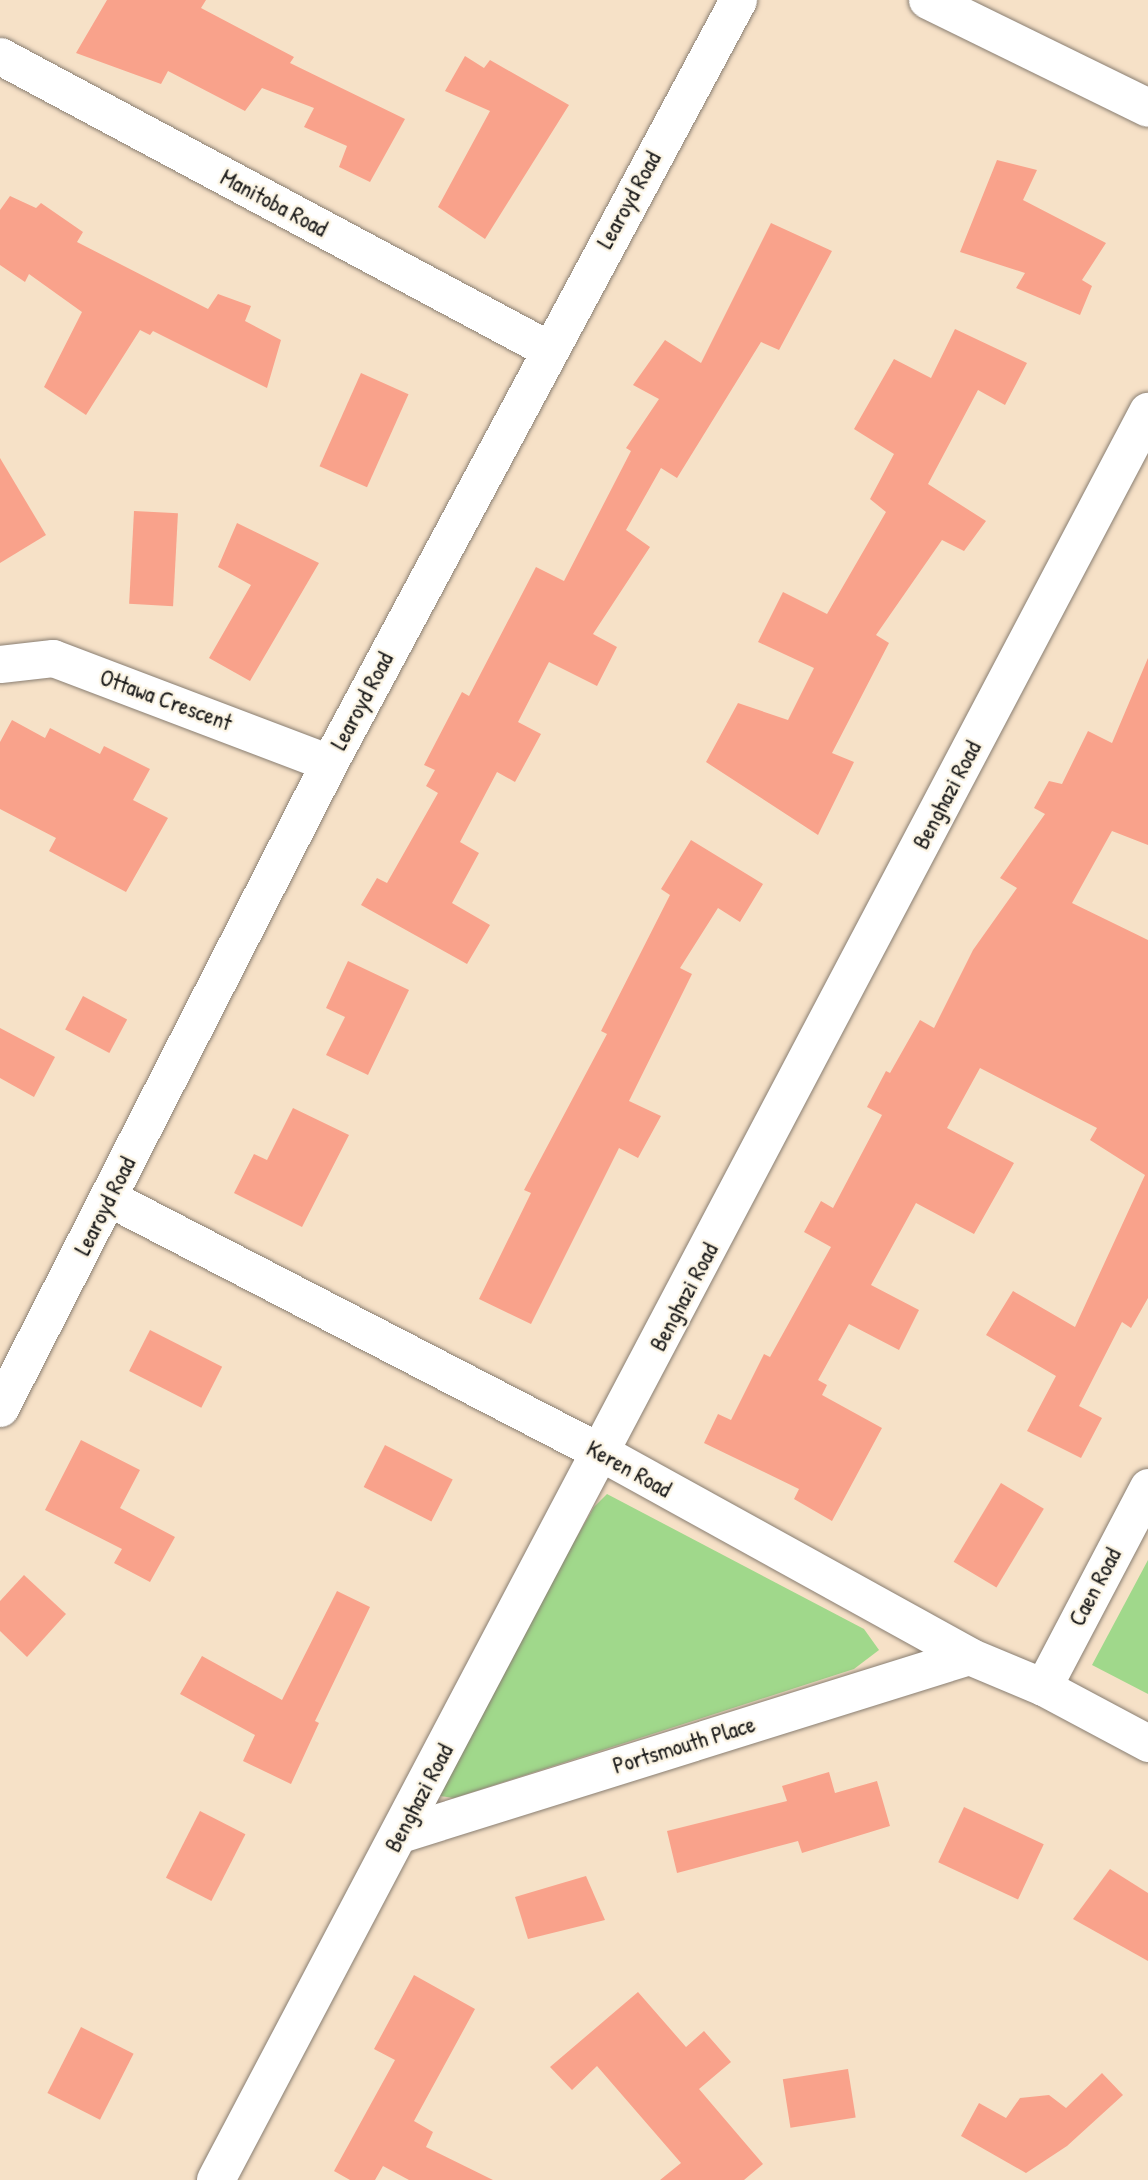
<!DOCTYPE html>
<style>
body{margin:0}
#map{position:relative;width:1148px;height:2180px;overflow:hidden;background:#f6e1c7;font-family:"Patrick Hand",sans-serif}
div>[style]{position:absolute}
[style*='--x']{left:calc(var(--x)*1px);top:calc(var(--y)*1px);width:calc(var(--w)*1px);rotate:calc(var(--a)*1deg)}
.green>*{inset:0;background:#a0d88b}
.building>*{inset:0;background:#f9a28b;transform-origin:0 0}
.roads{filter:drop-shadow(0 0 2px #897e72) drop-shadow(0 0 2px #897e72)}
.minor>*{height:37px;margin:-18.5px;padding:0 18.5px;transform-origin:18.5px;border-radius:18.5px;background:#fff}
.tertiary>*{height:38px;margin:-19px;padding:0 19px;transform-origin:19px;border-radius:19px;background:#fff}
span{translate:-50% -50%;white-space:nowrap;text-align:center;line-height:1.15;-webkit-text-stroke:5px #fcf5e5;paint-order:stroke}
.street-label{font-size:23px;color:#1c1c1c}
</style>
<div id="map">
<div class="green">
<div style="clip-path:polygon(607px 1494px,864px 1629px,879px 1650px,854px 1669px,454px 1798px,440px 1796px,435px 1785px,447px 1763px,594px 1507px)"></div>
<div style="clip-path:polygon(1148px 1560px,1148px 1694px,1092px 1665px)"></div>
</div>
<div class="building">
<div style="clip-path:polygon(107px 0,206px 0,201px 8px,294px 57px,290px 63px,405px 119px,370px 182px,339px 167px,347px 146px,304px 127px,314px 108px,262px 88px,245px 111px,168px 71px,161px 84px,76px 53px)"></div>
<div style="clip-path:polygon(465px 56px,484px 68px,490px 60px,569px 105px,485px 239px,438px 207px,490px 111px,445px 91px)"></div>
<div style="clip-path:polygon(997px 160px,1037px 170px,1023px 200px,1106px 243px,1082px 280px,1092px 286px,1080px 315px,1016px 288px,1025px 273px,960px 252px)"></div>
<div style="clip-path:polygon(10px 196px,36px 208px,41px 203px,83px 232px,77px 242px,208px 309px,218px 294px,251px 306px,245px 321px,281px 340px,267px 388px,153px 331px,150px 335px,140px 330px,86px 415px,44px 387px,82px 312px,29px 274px,25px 282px,0 265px,0 210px)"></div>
<div style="clip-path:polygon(771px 223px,832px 251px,779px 350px,761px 342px,677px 478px,661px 468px,626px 530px,650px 547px,593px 634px,617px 647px,597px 686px,549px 662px,518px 722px,541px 734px,515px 782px,497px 772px,460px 842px,479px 853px,452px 903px,490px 925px,467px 964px,361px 905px,377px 878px,387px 883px,438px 793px,426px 786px,435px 770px,424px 765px,462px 692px,469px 696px,536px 567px,564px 581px,631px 451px,626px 448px,659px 399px,633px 385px,665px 340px,701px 363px)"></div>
<div style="clip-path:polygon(955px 329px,1027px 363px,1005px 405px,978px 390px,928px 484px,986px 521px,964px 551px,942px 540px,876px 635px,889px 643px,832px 753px,854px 762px,818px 835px,706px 762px,738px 703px,788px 720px,814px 668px,758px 642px,783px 592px,827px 614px,886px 512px,870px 499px,894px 454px,854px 429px,894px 359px,931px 378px)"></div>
<div style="left:361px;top:373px;width:52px;height:102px;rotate:24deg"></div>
<div style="clip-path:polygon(0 458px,46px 535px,0 563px)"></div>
<div style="left:134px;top:511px;width:44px;height:93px;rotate:3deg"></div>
<div style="clip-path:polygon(237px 523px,319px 563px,250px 681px,209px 658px,251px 585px,218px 567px)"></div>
<div style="clip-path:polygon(1148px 658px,1148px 845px,1112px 831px,1072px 903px,1148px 940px,1148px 1298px,1131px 1328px,1122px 1322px,1079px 1406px,1102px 1418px,1081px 1458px,1027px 1431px,1056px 1376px,986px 1335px,1013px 1291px,1075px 1327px,1145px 1175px,1090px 1140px,1097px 1128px,980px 1068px,947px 1128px,1014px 1163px,974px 1234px,916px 1203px,871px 1285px,919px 1310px,899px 1350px,849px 1324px,818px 1380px,827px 1385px,822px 1395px,882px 1428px,832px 1521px,794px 1499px,799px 1489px,704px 1443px,718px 1414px,731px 1420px,764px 1354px,770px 1357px,831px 1247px,804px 1232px,821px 1201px,833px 1208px,882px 1115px,867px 1107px,886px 1071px,890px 1073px,920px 1020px,934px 1028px,973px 950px,1017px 888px,1000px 878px,1045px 814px,1034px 808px,1049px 781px,1062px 784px,1088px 731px,1112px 743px)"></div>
<div style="clip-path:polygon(12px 720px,45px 738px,50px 728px,100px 754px,104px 746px,150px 769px,133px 800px,168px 818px,126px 892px,49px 851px,56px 838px,0 809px,0 742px)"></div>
<div style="clip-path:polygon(691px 840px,763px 884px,740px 922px,718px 908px,680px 968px,692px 974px,629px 1101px,661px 1116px,638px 1158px,619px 1148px,531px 1324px,479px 1299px,531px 1193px,524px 1190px,607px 1034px,601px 1031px,670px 895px,661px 889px)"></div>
<div style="clip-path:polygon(348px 961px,409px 990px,368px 1075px,326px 1055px,345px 1017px,326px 1008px)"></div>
<div style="left:83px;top:996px;width:50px;height:38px;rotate:28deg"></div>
<div style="clip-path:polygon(0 1028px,55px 1057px,34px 1097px,0 1078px)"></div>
<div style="clip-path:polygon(293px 1108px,349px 1135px,302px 1227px,234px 1193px,254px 1154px,267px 1160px)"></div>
<div style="left:150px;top:1330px;width:81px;height:46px;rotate:27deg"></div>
<div style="clip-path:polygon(81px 1440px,140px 1470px,120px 1508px,175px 1537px,150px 1582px,114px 1563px,122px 1549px,45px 1510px)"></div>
<div style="left:385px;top:1445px;width:76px;height:47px;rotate:27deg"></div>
<div style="left:1001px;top:1483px;width:50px;height:92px;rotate:31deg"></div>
<div style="clip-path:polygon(24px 1575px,66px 1614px,27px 1657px,0 1631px,0 1601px)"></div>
<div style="clip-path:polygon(337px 1591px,370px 1607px,315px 1721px,319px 1723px,291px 1784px,243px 1761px,255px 1735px,180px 1694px,202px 1656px,282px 1700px)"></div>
<div style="clip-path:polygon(829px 1772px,835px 1793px,877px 1781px,890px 1826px,802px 1853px,798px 1841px,677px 1873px,667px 1831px,787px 1801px,782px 1786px)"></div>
<div style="left:964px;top:1807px;width:88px;height:61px;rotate:25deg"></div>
<div style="left:200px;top:1811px;width:51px;height:75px;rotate:27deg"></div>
<div style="clip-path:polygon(1110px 1869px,1148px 1893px,1148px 1961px,1073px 1919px)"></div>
<div style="clip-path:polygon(586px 1876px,605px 1920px,528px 1939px,515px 1897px)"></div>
<div style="clip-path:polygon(414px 1975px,475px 2009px,414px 2121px,433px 2132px,426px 2147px,493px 2180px,409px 2180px,383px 2166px,375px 2180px,350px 2180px,334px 2171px,395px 2060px,374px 2049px)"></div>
<div style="clip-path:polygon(638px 1992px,686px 2047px,704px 2031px,731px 2062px,699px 2089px,763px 2164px,744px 2180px,660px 2180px,681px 2163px,597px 2066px,572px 2090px,550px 2067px)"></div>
<div style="left:81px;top:2027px;width:59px;height:74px;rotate:27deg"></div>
<div style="left:848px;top:2069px;width:49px;height:66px;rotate:81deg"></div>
<div style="clip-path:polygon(1102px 2073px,1123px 2095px,1067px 2146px,1026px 2173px,961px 2136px,979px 2103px,1006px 2118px,1020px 2098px,1049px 2095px,1066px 2108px)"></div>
</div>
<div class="roads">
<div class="minor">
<div style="--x:0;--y:56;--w:621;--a:28.13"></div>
<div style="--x:0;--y:664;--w:53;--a:-6.5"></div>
<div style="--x:53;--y:658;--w:295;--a:20.8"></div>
<div style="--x:109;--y:1198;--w:555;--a:27.35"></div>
<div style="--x:602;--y:1453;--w:419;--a:28.9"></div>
<div style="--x:969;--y:1656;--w:80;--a:22.7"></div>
<div style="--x:1043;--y:1687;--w:119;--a:28.1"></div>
<div style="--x:0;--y:1408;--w:724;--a:-62.97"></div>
<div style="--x:329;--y:763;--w:866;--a:-61.81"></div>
<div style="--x:1043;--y:1687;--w:226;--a:-62.3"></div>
<div style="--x:400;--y:1834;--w:596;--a:-17.37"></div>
</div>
<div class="tertiary">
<div style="--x:928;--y:0;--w:245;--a:26.1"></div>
<div style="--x:216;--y:2180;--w:1999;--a:-62.2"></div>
</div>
</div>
<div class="street-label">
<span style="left:629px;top:200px;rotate:-61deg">Learoyd Road</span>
<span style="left:274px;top:203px;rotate:28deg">Manitoba Road</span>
<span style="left:166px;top:700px;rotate:20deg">Ottawa Crescent</span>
<span style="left:362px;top:701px;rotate:-62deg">Learoyd Road</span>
<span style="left:947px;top:795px;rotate:-62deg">Benghazi Road</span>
<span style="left:105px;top:1206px;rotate:-63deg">Learoyd Road</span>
<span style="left:684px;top:1297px;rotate:-62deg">Benghazi Road</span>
<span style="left:629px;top:1469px;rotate:29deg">Keren Road</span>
<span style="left:1095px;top:1587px;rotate:-62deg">Caen Road</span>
<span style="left:684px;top:1745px;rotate:-17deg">Portsmouth Place</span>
<span style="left:419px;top:1798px;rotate:-62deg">Benghazi Road</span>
</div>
</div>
